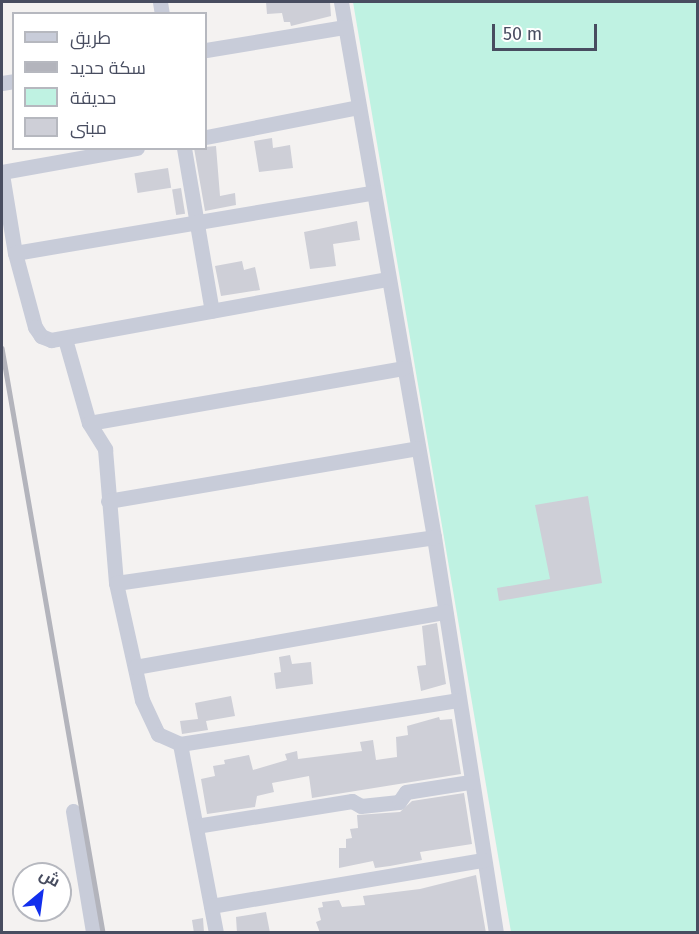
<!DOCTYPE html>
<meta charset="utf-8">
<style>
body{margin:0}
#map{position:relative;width:699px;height:934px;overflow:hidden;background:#f4f2f1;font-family:"Fira Sans",Cairo,sans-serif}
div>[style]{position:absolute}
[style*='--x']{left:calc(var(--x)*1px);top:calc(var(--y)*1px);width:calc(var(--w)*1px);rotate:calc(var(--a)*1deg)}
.green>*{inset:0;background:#bff2e2}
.building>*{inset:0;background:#cecfd7;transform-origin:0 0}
.minor>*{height:15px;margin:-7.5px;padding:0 7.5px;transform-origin:7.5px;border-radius:7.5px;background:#c8ccd9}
.rail>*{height:4.5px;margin:-2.25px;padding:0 2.25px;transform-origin:2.25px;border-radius:2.25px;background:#b3b4bc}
span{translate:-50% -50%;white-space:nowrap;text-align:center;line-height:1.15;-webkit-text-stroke:4.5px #fff;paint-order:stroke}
.frame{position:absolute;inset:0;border:3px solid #484d60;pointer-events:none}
.legend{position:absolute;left:12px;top:12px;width:195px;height:138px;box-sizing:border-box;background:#fff;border:2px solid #b6b8bf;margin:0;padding:8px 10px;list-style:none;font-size:18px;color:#484d60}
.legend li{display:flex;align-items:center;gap:12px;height:30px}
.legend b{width:30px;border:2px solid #b6b8bf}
.north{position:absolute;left:12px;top:862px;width:60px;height:60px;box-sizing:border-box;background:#fff;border:2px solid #b6b8bf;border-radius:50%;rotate:29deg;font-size:16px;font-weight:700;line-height:24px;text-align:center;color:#484d60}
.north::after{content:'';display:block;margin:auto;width:21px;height:27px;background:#122fed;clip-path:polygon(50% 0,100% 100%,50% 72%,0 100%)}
.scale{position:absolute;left:492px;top:24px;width:105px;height:27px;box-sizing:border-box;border:3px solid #484d60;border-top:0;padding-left:8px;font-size:18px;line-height:21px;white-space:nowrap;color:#484d60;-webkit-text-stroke:4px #fff;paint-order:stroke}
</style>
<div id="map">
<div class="green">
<div style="clip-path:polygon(353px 2px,697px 2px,697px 932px,511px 932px)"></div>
</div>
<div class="building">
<div style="clip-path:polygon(266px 2px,330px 2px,331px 16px,291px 26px,290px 22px,284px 22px,282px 13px,267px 14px)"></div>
<div style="clip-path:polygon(272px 138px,273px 148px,290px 145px,293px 168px,259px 172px,254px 141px)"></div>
<div style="clip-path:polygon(216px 146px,220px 196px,235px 193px,236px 205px,205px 211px,194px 148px)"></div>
<div style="left:168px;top:168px;width:20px;height:34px;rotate:81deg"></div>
<div style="left:181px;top:188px;width:26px;height:9px;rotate:81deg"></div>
<div style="clip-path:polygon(357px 221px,360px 240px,333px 244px,336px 266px,310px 269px,304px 232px)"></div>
<div style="clip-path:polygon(242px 261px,244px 270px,255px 267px,260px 290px,221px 296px,215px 266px)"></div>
<div style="clip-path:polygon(588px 496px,602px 583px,499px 601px,497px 588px,550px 579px,535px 505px)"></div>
<div style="clip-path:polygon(437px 623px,446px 684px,421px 691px,417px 666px,426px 665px,422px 626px)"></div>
<div style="clip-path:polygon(290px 655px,292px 664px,311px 662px,313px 684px,276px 689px,274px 673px,281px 672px,279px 657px)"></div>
<div style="clip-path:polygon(231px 696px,235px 716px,206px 721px,208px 730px,182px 734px,180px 721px,198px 719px,195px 703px)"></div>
<div style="clip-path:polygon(439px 717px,440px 720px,452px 719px,461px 774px,312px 798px,309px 776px,272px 783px,274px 792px,257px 796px,255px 807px,207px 814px,201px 779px,215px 776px,213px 766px,225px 764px,224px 760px,249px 755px,253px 770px,287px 760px,285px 754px,297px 751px,298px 759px,362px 751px,360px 742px,373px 740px,376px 760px,397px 757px,396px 737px,408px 735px,407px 726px)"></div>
<div style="clip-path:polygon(464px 793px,472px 844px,420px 852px,422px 860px,390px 866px,375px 868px,373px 861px,339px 868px,339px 848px,346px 848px,346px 839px,352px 838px,350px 829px,358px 828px,357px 815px,400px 812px,412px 801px)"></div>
<div style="clip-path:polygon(476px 875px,486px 933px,320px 933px,316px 922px,321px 920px,318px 908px,323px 907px,322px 902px,339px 900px,342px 907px,365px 905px,363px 896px,420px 889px)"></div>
<div style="clip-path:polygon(266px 912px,270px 933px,237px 933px,236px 917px)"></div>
<div style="clip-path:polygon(203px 918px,204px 933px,194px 933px,192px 920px)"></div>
</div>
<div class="minor">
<div style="--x:160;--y:2;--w:12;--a:81"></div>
<div style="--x:341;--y:2;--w:543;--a:80.14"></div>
<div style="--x:434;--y:537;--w:400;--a:81.1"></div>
<div style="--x:206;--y:50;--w:141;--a:-9.4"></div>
<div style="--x:2;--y:83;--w:12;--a:-9"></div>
<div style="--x:206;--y:137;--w:156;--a:-11.1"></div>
<div style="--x:184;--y:148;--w:165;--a:80.3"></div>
<div style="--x:2;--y:172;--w:137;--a:-10.1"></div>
<div style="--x:2;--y:174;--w:80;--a:80.7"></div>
<div style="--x:15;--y:253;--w:77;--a:74.9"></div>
<div style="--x:35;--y:327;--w:11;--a:56"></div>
<div style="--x:41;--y:336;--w:11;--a:22"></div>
<div style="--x:51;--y:340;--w:341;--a:-10.3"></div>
<div style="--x:15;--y:253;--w:364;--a:-9.6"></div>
<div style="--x:65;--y:339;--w:87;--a:74.1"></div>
<div style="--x:89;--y:423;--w:31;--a:58"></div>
<div style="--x:105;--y:449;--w:134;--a:85.3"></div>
<div style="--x:116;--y:583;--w:120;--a:77.5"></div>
<div style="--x:142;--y:700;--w:38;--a:65"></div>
<div style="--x:158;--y:734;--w:24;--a:24"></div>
<div style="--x:180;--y:744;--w:281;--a:-9"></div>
<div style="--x:89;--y:423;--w:320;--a:-9.9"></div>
<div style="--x:108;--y:501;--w:314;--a:-9.7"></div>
<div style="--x:116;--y:583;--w:321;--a:-8.2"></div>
<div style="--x:135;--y:667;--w:315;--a:-10.1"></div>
<div style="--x:180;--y:744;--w:191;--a:79.2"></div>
<div style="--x:73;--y:811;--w:123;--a:80.6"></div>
<div style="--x:196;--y:826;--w:158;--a:-9.1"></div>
<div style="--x:352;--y:801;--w:10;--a:29"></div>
<div style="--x:361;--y:806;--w:38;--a:-6"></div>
<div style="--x:399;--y:802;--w:12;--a:-55"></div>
<div style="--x:406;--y:792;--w:65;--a:-8.9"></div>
<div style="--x:211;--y:906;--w:276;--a:-9.6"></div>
</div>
<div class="rail">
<div style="--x:2;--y:348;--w:593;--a:80.19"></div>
</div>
<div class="frame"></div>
<ul class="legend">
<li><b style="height:8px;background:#c8ccd9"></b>طريق</li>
<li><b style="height:8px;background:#b3b4bc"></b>سكة حديد</li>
<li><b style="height:16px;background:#bff2e2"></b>حديقة</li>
<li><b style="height:16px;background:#cecfd7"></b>مبنى</li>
</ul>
<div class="north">ش</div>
<div class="scale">50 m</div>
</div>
